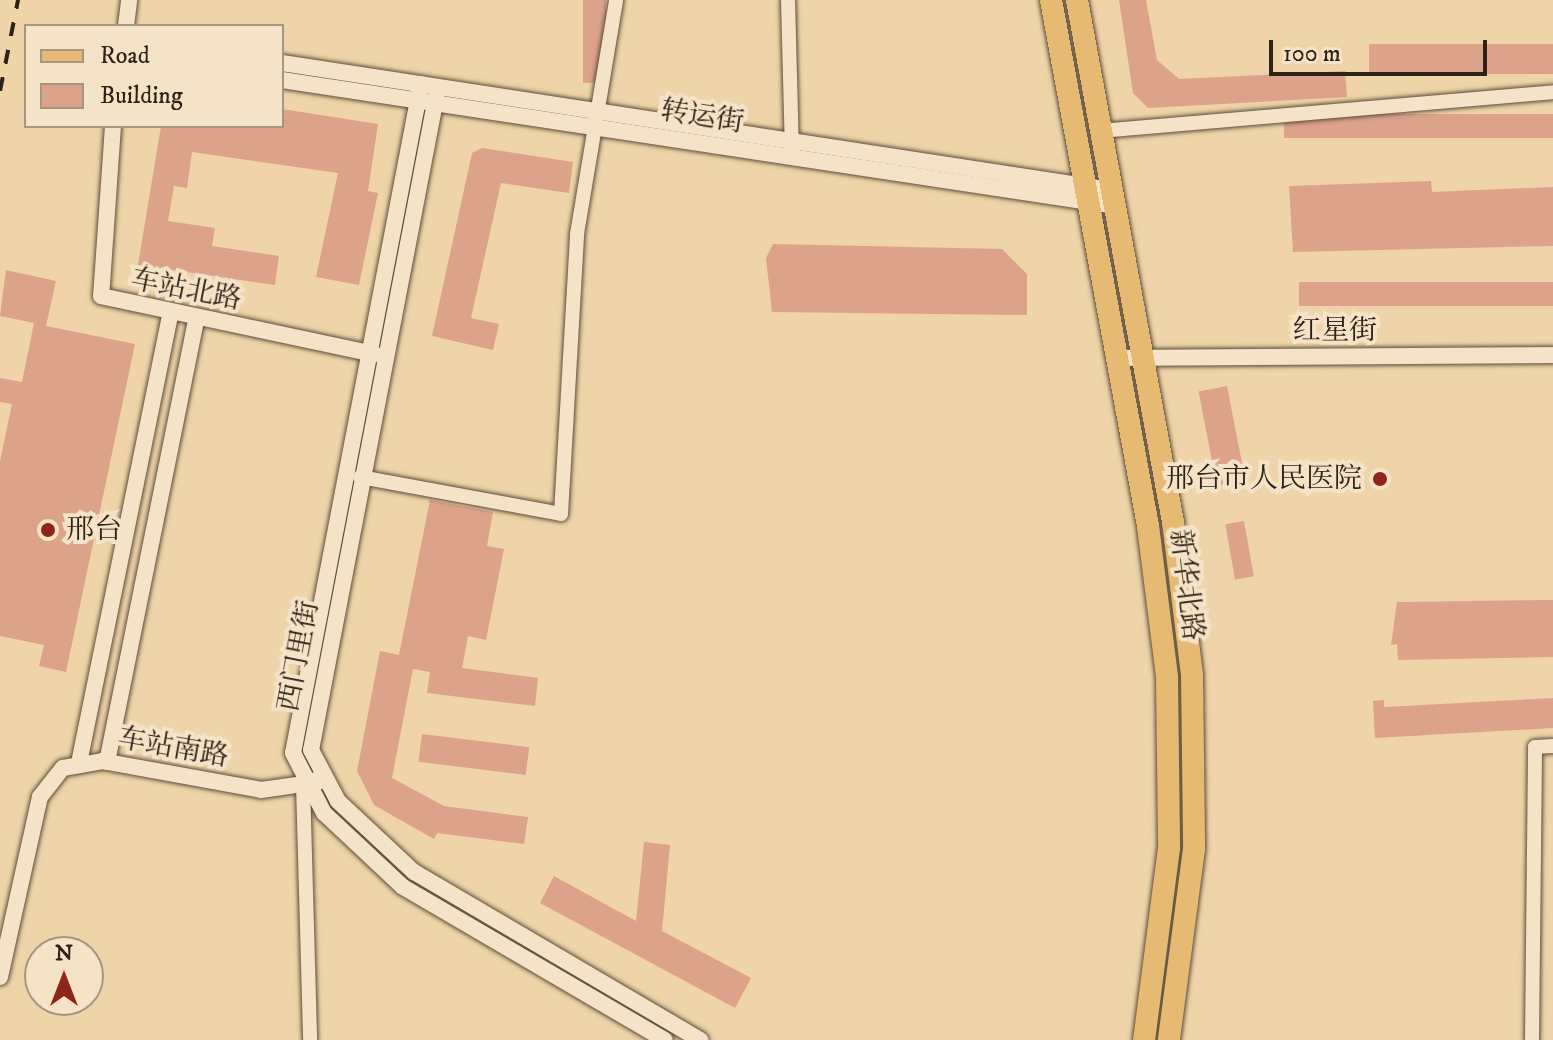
<!DOCTYPE html>
<meta charset="utf-8">
<style>
body{margin:0}
#map{position:relative;width:1553px;height:1040px;overflow:hidden;background:#eed4a8;font-family:"IM FELL DW Pica","Noto Serif SC",serif}
div>[style]{position:absolute}
[style*='--x']{left:calc(var(--x)*1px);top:calc(var(--y)*1px);width:calc(var(--w)*1px);rotate:calc(var(--a)*1deg)}
.building>*{inset:0;background:#dda28a;transform-origin:0 0}
.roads{filter:drop-shadow(0 0 2px #5d4e3a) drop-shadow(0 0 2px #5d4e3a)}
.minor>*{height:14px;margin:-7px;padding:0 7px;transform-origin:7px;border-radius:7px;background:#f4e3c6}
.tertiary>*{height:16px;margin:-8px;padding:0 8px;transform-origin:8px;border-radius:8px;background:#f4e3c6}
.secondary>*{height:18px;margin:-9px;padding:0 9px;transform-origin:9px;border-radius:9px;background:#f4e3c6}
.primary>*{height:22px;margin:-11px;padding:0 11px;transform-origin:11px;border-radius:11px;background:#e7ba74}
.rail>*{height:4px;margin-top:-2px;transform-origin:0;background:repeating-linear-gradient(90deg,#2d2216 0 14px,transparent 0 28px)}
.dots>*{width:22px;height:22px;translate:-50% -50%;box-sizing:border-box;border:4px solid #f4e3c6;border-radius:50%}
span{translate:-50% -50%;white-space:nowrap;text-align:center;line-height:1.15;-webkit-text-stroke:8px #f4e3c6;paint-order:stroke}
.street-label{font-size:28px;color:#2d2216}
.poi-label{font-size:28px;color:#2d2216}
.right{translate:-100% -50%;text-align:right}
.left{translate:0 -50%;text-align:left}
.legend{position:absolute;left:24px;top:24px;width:260px;height:104px;box-sizing:border-box;background:#f4e3c6;border:2px solid #a49680;margin:0;padding:10px 14px;list-style:none;font-size:24px;color:#2d2216}
.legend li{display:flex;align-items:center;gap:16px;height:40px}
.legend b{width:40px;border:2px solid #a49680}
.north{position:absolute;left:24px;top:936px;width:80px;height:80px;box-sizing:border-box;background:#f4e3c6;border:2px solid #a49680;border-radius:50%;rotate:0deg;font-size:22px;font-weight:700;line-height:32px;text-align:center;color:#2d2216}
.north::after{content:'';display:block;margin:auto;width:28px;height:36px;background:#8f2418;clip-path:polygon(50% 0,100% 100%,50% 72%,0 100%)}
.scale{position:absolute;left:1269px;top:40px;width:218px;height:36px;box-sizing:border-box;border:4px solid #2d2216;border-top:0;padding-left:10px;font-size:24px;line-height:28px;white-space:nowrap;color:#2d2216;-webkit-text-stroke:6px #f4e3c6;paint-order:stroke}
</style>
<div id="map">
<div class="building">
<div style="left:583px;top:0;width:23px;height:83px"></div>
<div style="clip-path:polygon(1119px 0,1146px 0,1157px 60px,1179px 79px,1345px 71px,1347px 97px,1148px 108px,1133px 93px)"></div>
<div style="left:1553px;top:44px;width:30px;height:184px;rotate:90deg"></div>
<div style="clip-path:polygon(282px 109px,378px 124px,368px 191px,378px 193px,359px 285px,316px 277px,338px 173px,192px 152px,187px 188px,174px 186px,168px 221px,215px 228px,212px 246px,279px 256px,275px 285px,138px 265px,161px 126px,282px 126px)"></div>
<div style="left:1553px;top:114px;width:24px;height:269px;rotate:90deg"></div>
<div style="clip-path:polygon(482px 148px,573px 162px,569px 193px,501px 183px,471px 318px,499px 324px,493px 350px,432px 336px,472px 153px)"></div>
<div style="clip-path:polygon(1431px 181px,1432px 192px,1553px 187px,1553px 246px,1293px 252px,1289px 186px)"></div>
<div style="clip-path:polygon(773px 244px,1002px 249px,1027px 274px,1027px 315px,772px 312px,766px 258px)"></div>
<div style="clip-path:polygon(6px 270px,56px 281px,46px 326px,135px 344px,66px 672px,39px 666px,44px 645px,0 636px,0 461px,12px 404px,0 402px,0 378px,22px 382px,34px 323px,0 316px)"></div>
<div style="left:1553px;top:282px;width:24px;height:254px;rotate:90deg"></div>
<div style="left:1227px;top:386px;width:96px;height:29px;rotate:79deg"></div>
<div style="clip-path:polygon(430px 500px,493px 512px,487px 546px,504px 549px,486px 640px,468px 636px,462px 668px,538px 678px,535px 706px,427px 693px,430px 672px,413px 669px,392px 778px,444px 806px,528px 817px,524px 844px,437px 833px,434px 839px,374px 805px,357px 771px,380px 651px,399px 655px)"></div>
<div style="left:1244px;top:521px;width:56px;height:19px;rotate:80deg"></div>
<div style="clip-path:polygon(1553px 600px,1553px 657px,1398px 660px,1397px 644px,1391px 645px,1397px 602px)"></div>
<div style="clip-path:polygon(1553px 698px,1553px 728px,1375px 738px,1373px 701px,1384px 700px,1384px 707px)"></div>
<div style="left:422px;top:734px;width:108px;height:28px;rotate:7deg"></div>
<div style="clip-path:polygon(644px 842px,670px 845px,662px 931px,751px 978px,735px 1008px,540px 903px,554px 876px,636px 921px)"></div>
</div>
<div class="roads">
<div class="minor">
<div style="--x:788;--y:0;--w:152;--a:88.5"></div>
<div style="--x:1101;--y:131;--w:454;--a:-4.9"></div>
<div style="--x:360;--y:477;--w:204;--a:10.4"></div>
<div style="--x:561;--y:514;--w:280;--a:-86.7"></div>
<div style="--x:577;--y:234;--w:237;--a:-80.5"></div>
<div style="--x:303;--y:784;--w:256;--a:88.4"></div>
<div style="--x:1532;--y:1040;--w:293;--a:-89.4"></div>
<div style="--x:1535;--y:747;--w:18;--a:-3"></div>
</div>
<div class="tertiary">
<div style="--x:126;--y:26;--w:26;--a:-83"></div>
<div style="--x:282;--y:63;--w:840;--a:8.7"></div>
<div style="--x:282;--y:80;--w:842;--a:8.6"></div>
<div style="--x:421;--y:84;--w:681;--a:100.83"></div>
<div style="--x:293;--y:753;--w:68;--a:62.7"></div>
<div style="--x:324;--y:813;--w:108;--a:43.1"></div>
<div style="--x:403;--y:887;--w:303;--a:30.3"></div>
<div style="--x:438;--y:87;--w:675;--a:100.84"></div>
<div style="--x:311;--y:750;--w:58;--a:62.1"></div>
<div style="--x:338;--y:801;--w:104;--a:43.1"></div>
<div style="--x:414;--y:872;--w:332;--a:30.4"></div>
<div style="--x:113;--y:126;--w:170;--a:94"></div>
<div style="--x:101;--y:296;--w:280;--a:12"></div>
<div style="--x:1117;--y:358;--w:436;--a:-0.4"></div>
<div style="--x:107;--y:762;--w:452;--a:-78.6"></div>
<div style="--x:79;--y:763;--w:458;--a:-78.5"></div>
<div style="--x:0;--y:977;--w:184;--a:-77.5"></div>
<div style="--x:40;--y:797;--w:37;--a:-52"></div>
<div style="--x:63;--y:768;--w:40;--a:-10"></div>
<div style="--x:102;--y:761;--w:162;--a:10.3"></div>
<div style="--x:261;--y:790;--w:42;--a:-8.1"></div>
</div>
<div class="secondary">
<div style="--x:303;--y:784;--w:18;--a:-13"></div>
</div>
<div class="primary">
<div style="--x:1051;--y:0;--w:535;--a:79.55"></div>
<div style="--x:1148;--y:526;--w:152;--a:82.8"></div>
<div style="--x:1167;--y:677;--w:171;--a:89.3"></div>
<div style="--x:1169;--y:848;--w:194;--a:97.4"></div>
<div style="--x:1077;--y:0;--w:531;--a:79.58"></div>
<div style="--x:1173;--y:522;--w:154;--a:82.9"></div>
<div style="--x:1192;--y:675;--w:174;--a:89.3"></div>
<div style="--x:1194;--y:849;--w:193;--a:97.5"></div>
</div>
</div>
<div class="rail">
<div style="--x:0;--y:91;--w:93;--a:-78.8"></div>
</div>
<div class="dots">
<div style="left:1380px;top:479px;background:#8f2418"></div>
<div style="left:48px;top:530px;background:#8f2418"></div>
</div>
<div class="street-label">
<span style="left:702px;top:117px;rotate:9deg">转运街</span>
<span style="left:186px;top:290px;rotate:11deg">车站北路</span>
<span style="left:1335px;top:331px">红星街</span>
<span style="left:1186px;top:585px;rotate:83deg">新华北路</span>
<span style="left:299px;top:656px;rotate:-79deg">西门里街</span>
<span style="left:173px;top:748px;rotate:10deg">车站南路</span>
</div>
<div class="poi-label">
<span class="right" style="left:1362px;top:479px">邢台市人民医院</span>
<span class="left" style="left:66px;top:530px">邢台</span>
</div>
<ul class="legend">
<li><b style="height:10px;background:#e7ba74"></b>Road</li>
<li><b style="height:22px;background:#dda28a"></b>Building</li>
</ul>
<div class="north">N</div>
<div class="scale">100 m</div>
</div>
